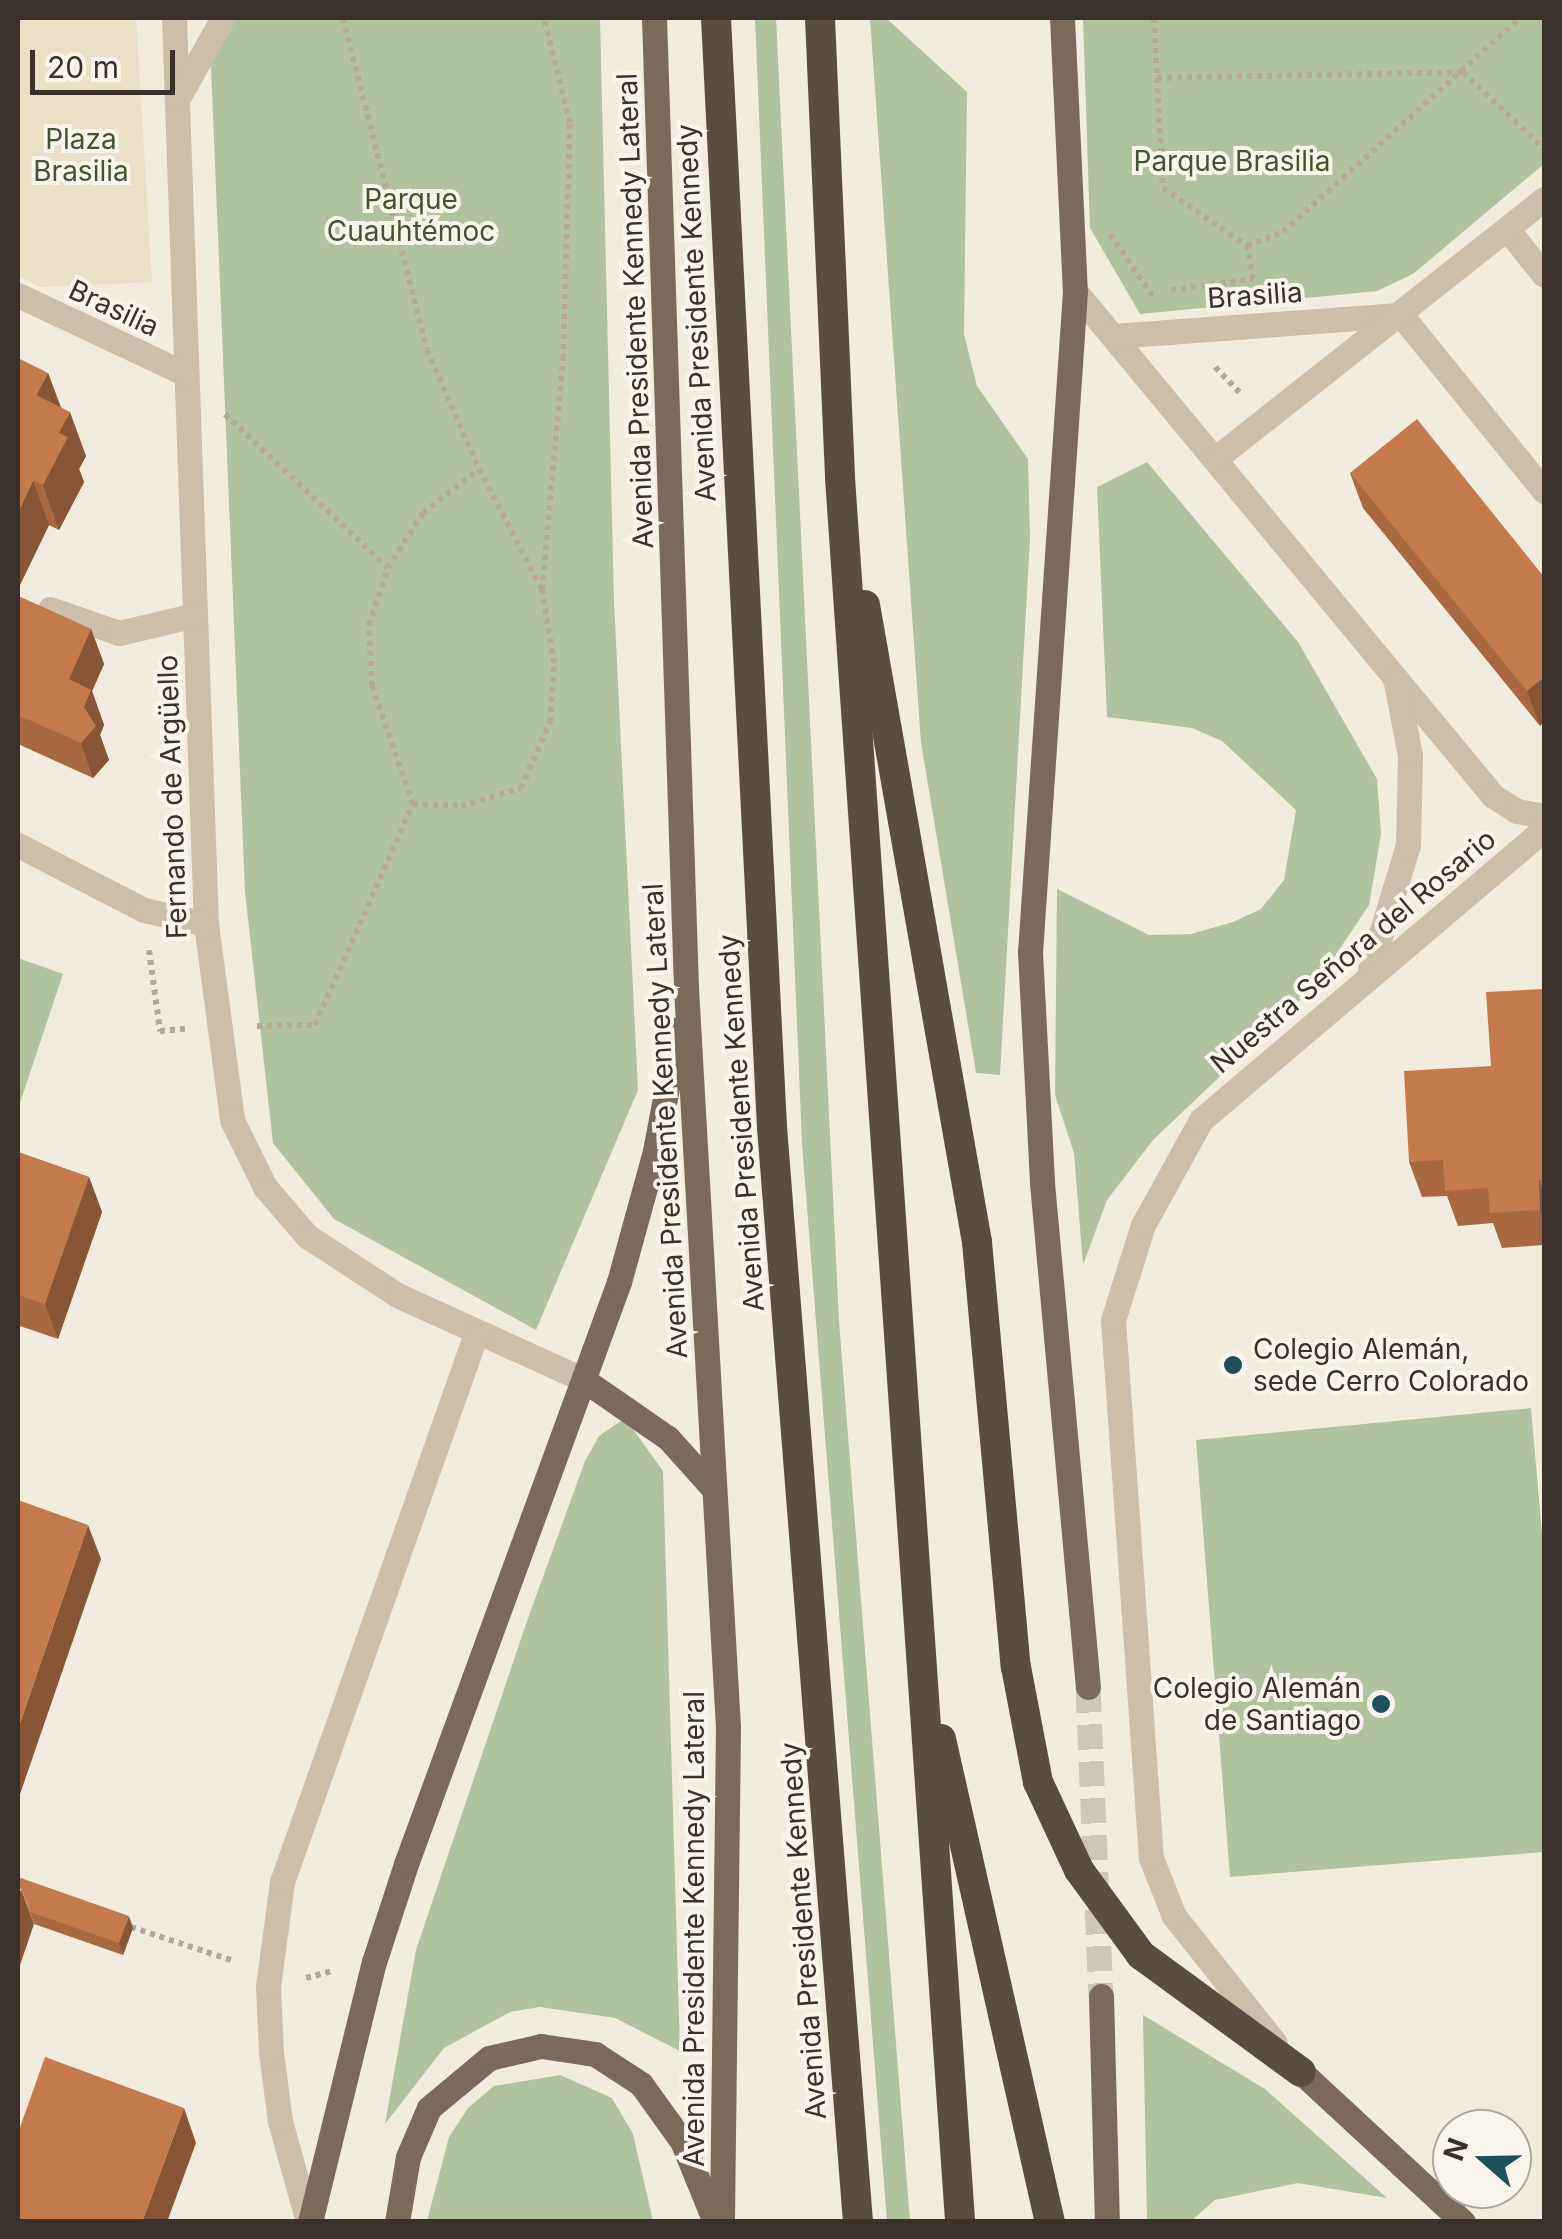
<!DOCTYPE html>
<meta charset="utf-8">
<style>
body{margin:0}
#map{position:relative;width:1562px;height:2239px;overflow:hidden;background:#f2ecdf;font-family:Inter,sans-serif}
div>[style]{position:absolute}
[style*='--x']{left:calc(var(--x)*1px);top:calc(var(--y)*1px);width:calc(var(--w)*1px);rotate:calc(var(--a)*1deg)}
.green>*{inset:0;background:#b1c29f}
.plaza>*{inset:0;background:#eadfc7}
.major-tunnel>*{height:25px;margin-top:-12.5px;transform-origin:0;background:repeating-linear-gradient(90deg,#cdc7bb 0 25px,transparent 0 37px)}
.path>*{height:6px;margin-top:-3px;transform-origin:0;background:repeating-linear-gradient(90deg,#b7a895 0 5px,transparent 0 10px)}
.minor>*{height:25px;margin:-12.5px;padding:0 12.5px;transform-origin:12.5px;border-radius:12.5px;background:#cbbeab}
.major>*{height:25px;margin:-12.5px;padding:0 12.5px;transform-origin:12.5px;border-radius:12.5px;background:#7a6a5c}
.highway>*{height:30px;margin:-15px;padding:0 15px;transform-origin:15px;border-radius:15px;background:#594c41}
.wall>*{inset:0;background:#a86942}
.shaded-wall>*{inset:0;background:#885536}
.building>*{inset:0;background:#c37a4d}
.dots>*{width:28px;height:28px;translate:-50% -50%;box-sizing:border-box;border:5px solid #faf5ec;border-radius:50%}
span{translate:-50% -50%;white-space:nowrap;text-align:center;line-height:1.15;-webkit-text-stroke:8px #faf5ec;paint-order:stroke}
.park-label{font-size:28px;color:#42562e}
.street-label{font-size:28px;color:#39312a}
.poi-label{font-size:28px;color:#39312a}
.left{translate:0 -50%;text-align:left}
.right{translate:-100% -50%;text-align:right}
.frame{position:absolute;inset:0;border:20px solid #39312a;pointer-events:none}
.north{position:absolute;left:1432px;top:2109px;width:100px;height:100px;box-sizing:border-box;background:#faf5ec;border:2px solid #ada79e;border-radius:50%;rotate:290deg;font-size:28px;font-weight:700;line-height:40px;text-align:center;color:#39312a}
.north::after{content:'';display:block;margin:auto;width:35px;height:45px;background:#204e5a;clip-path:polygon(50% 0,100% 100%,50% 72%,0 100%)}
.scale{position:absolute;left:30px;top:50px;width:145px;height:45px;box-sizing:border-box;border:5px solid #39312a;border-top:0;padding-left:12px;font-size:30px;line-height:35px;white-space:nowrap;color:#39312a;-webkit-text-stroke:8px #faf5ec;paint-order:stroke}
</style>
<div id="map">
<div class="green">
<div style="clip-path:polygon(209px 18px,600px 18px,614px 602px,638px 1090px,536px 1330px,334px 1219px,273px 1143px,245px 892px)"></div>
<div style="clip-path:polygon(755px 18px,776px 18px,839px 1321px,910px 2221px,887px 2221px,802px 1144px)"></div>
<div style="clip-path:polygon(870px 18px,886px 18px,967px 92px,964px 334px,977px 386px,1028px 459px,1030px 539px,1000px 1075px,976px 1073px,921px 743px)"></div>
<div style="clip-path:polygon(1083px 18px,1544px 18px,1544px 164px,1413px 274px,1377px 291px,1140px 314px,1090px 228px)"></div>
<div style="clip-path:polygon(1147px 462px,1298px 642px,1377px 779px,1381px 834px,1369px 905px,1315px 986px,1153px 1140px,1107px 1200px,1083px 1265px,1074px 1153px,1055px 1095px,1057px 889px,1149px 935px,1191px 934px,1233px 922px,1261px 909px,1284px 880px,1296px 810px,1222px 741px,1192px 728px,1107px 717px,1097px 487px)"></div>
<div style="clip-path:polygon(18px 958px,63px 974px,18px 1109px)"></div>
<div style="clip-path:polygon(1531px 1408px,1544px 1556px,1544px 1852px,1230px 1877px,1196px 1440px)"></div>
<div style="clip-path:polygon(625px 1418px,663px 1471px,680px 2051px,615px 2018px,540px 2007px,510px 2012px,444px 2048px,385px 2124px,416px 1950px,526px 1624px,585px 1461px,599px 1436px)"></div>
<div style="clip-path:polygon(1143px 2015px,1265px 2089px,1387px 2198px,1298px 2183px,1215px 2200px,1191px 2221px,1147px 2221px)"></div>
<div style="clip-path:polygon(560px 2075px,612px 2098px,633px 2134px,653px 2221px,427px 2221px,449px 2137px,468px 2108px,494px 2086px)"></div>
</div>
<div class="plaza">
<div style="clip-path:polygon(18px 18px,136px 18px,152px 282px,40px 287px,18px 276px)"></div>
</div>
<div class="major-tunnel">
<div style="--x:1088;--y:1687;--w:309;--a:87.6"></div>
</div>
<div class="path">
<div style="--x:343;--y:18;--w:342;--a:75.8"></div>
<div style="--x:427;--y:350;--w:130;--a:66.4"></div>
<div style="--x:1154;--y:18;--w:170;--a:87"></div>
<div style="--x:1163;--y:188;--w:102;--a:34.6"></div>
<div style="--x:1157;--y:78;--w:306;--a:-1.1"></div>
<div style="--x:1463;--y:72;--w:112;--a:43.5"></div>
<div style="--x:1110;--y:234;--w:78;--a:55.5"></div>
<div style="--x:1171;--y:290;--w:83;--a:-7.6"></div>
<div style="--x:1253;--y:279;--w:34;--a:-100"></div>
<div style="--x:1247;--y:246;--w:39;--a:-21"></div>
<div style="--x:1283;--y:232;--w:319;--a:-42.1"></div>
<div style="--x:1215;--y:367;--w:37;--a:46"></div>
<div style="--x:225;--y:414;--w:224;--a:43.4"></div>
<div style="--x:413;--y:804;--w:48;--a:2.4"></div>
<div style="--x:461;--y:806;--w:63;--a:-16.7"></div>
<div style="--x:521;--y:788;--w:72;--a:-66.3"></div>
<div style="--x:550;--y:722;--w:59;--a:-86.1"></div>
<div style="--x:554;--y:663;--w:74;--a:-99.3"></div>
<div style="--x:149;--y:950;--w:82;--a:82.3"></div>
<div style="--x:160;--y:1031;--w:25;--a:-5"></div>
<div style="--x:257;--y:1026;--w:58;--a:-1"></div>
<div style="--x:315;--y:1025;--w:242;--a:-66.1"></div>
<div style="--x:413;--y:804;--w:125;--a:-109.2"></div>
<div style="--x:372;--y:686;--w:61;--a:-92.8"></div>
<div style="--x:369;--y:625;--w:60;--a:-71.6"></div>
<div style="--x:388;--y:568;--w:65;--a:-57.5"></div>
<div style="--x:423;--y:513;--w:71;--a:-38.2"></div>
<div style="--x:479;--y:469;--w:136;--a:62.5"></div>
<div style="--x:542;--y:590;--w:232;--a:-84.8"></div>
<div style="--x:563;--y:359;--w:236;--a:-88.3"></div>
<div style="--x:570;--y:123;--w:108;--a:-103.9"></div>
<div style="--x:131;--y:1927;--w:108;--a:18.3"></div>
<div style="--x:306;--y:1978;--w:28;--a:-15"></div>
</div>
<div class="minor">
<div style="--x:174;--y:18;--w:907;--a:87.98"></div>
<div style="--x:206;--y:924;--w:198;--a:82.4"></div>
<div style="--x:232;--y:1120;--w:75;--a:63.8"></div>
<div style="--x:265;--y:1187;--w:65;--a:49.4"></div>
<div style="--x:307;--y:1236;--w:108;--a:33.2"></div>
<div style="--x:397;--y:1295;--w:205;--a:24.4"></div>
<div style="--x:179;--y:96;--w:90;--a:-60.6"></div>
<div style="--x:1507;--y:229;--w:59;--a:51.2"></div>
<div style="--x:1075;--y:291;--w:656;--a:50.38"></div>
<div style="--x:1493;--y:796;--w:28;--a:32"></div>
<div style="--x:1517;--y:811;--w:27;--a:10"></div>
<div style="--x:18;--y:295;--w:186;--a:25.2"></div>
<div style="--x:1401;--y:315;--w:227;--a:50.9"></div>
<div style="--x:1113;--y:336;--w:289;--a:-4.2"></div>
<div style="--x:1216;--y:458;--w:418;--a:-38.3"></div>
<div style="--x:50;--y:609;--w:73;--a:19.2"></div>
<div style="--x:119;--y:633;--w:78;--a:-13.3"></div>
<div style="--x:18;--y:845;--w:142;--a:27.3"></div>
<div style="--x:144;--y:910;--w:64;--a:12.7"></div>
<div style="--x:1370;--y:970;--w:131;--a:-73.1"></div>
<div style="--x:1408;--y:845;--w:90;--a:-88.7"></div>
<div style="--x:1410;--y:755;--w:78;--a:-101"></div>
<div style="--x:1275;--y:2043;--w:162;--a:-128.5"></div>
<div style="--x:1174;--y:1916;--w:62;--a:-111.6"></div>
<div style="--x:1151;--y:1858;--w:539;--a:-94.04"></div>
<div style="--x:1113;--y:1320;--w:100;--a:-72.5"></div>
<div style="--x:1143;--y:1225;--w:120;--a:-61.1"></div>
<div style="--x:1201;--y:1120;--w:450;--a:-40.3"></div>
<div style="--x:308;--y:2222;--w:105;--a:-105.5"></div>
<div style="--x:280;--y:2121;--w:69;--a:-97.5"></div>
<div style="--x:271;--y:2053;--w:66;--a:-92.6"></div>
<div style="--x:268;--y:1987;--w:106;--a:-82.4"></div>
<div style="--x:282;--y:1882;--w:581;--a:-70.51"></div>
</div>
<div class="major">
<div style="--x:654;--y:18;--w:971;--a:88.11"></div>
<div style="--x:686;--y:988;--w:740;--a:86.75"></div>
<div style="--x:728;--y:1727;--w:495;--a:90.7"></div>
<div style="--x:1062;--y:18;--w:273;--a:87.3"></div>
<div style="--x:1075;--y:291;--w:663;--a:93.89"></div>
<div style="--x:1030;--y:952;--w:231;--a:87"></div>
<div style="--x:1042;--y:1183;--w:506;--a:84.79"></div>
<div style="--x:584;--y:1380;--w:102;--a:34.6"></div>
<div style="--x:668;--y:1438;--w:69;--a:48"></div>
<div style="--x:1101;--y:1996;--w:226;--a:88.5"></div>
<div style="--x:1301;--y:2072;--w:221;--a:42.8"></div>
<div style="--x:310;--y:2222;--w:268;--a:-76.2"></div>
<div style="--x:374;--y:1962;--w:103;--a:-71.9"></div>
<div style="--x:406;--y:1864;--w:620;--a:-69.9"></div>
<div style="--x:619;--y:1282;--w:136;--a:-74.6"></div>
<div style="--x:655;--y:1151;--w:124;--a:-79.3"></div>
<div style="--x:397;--y:2222;--w:66;--a:-80.4"></div>
<div style="--x:408;--y:2157;--w:53;--a:-66.8"></div>
<div style="--x:429;--y:2108;--w:78;--a:-39.8"></div>
<div style="--x:489;--y:2058;--w:53;--a:-13"></div>
<div style="--x:541;--y:2046;--w:55;--a:8.4"></div>
<div style="--x:595;--y:2054;--w:55;--a:33.1"></div>
<div style="--x:641;--y:2084;--w:70;--a:54.3"></div>
<div style="--x:682;--y:2141;--w:87;--a:67.8"></div>
</div>
<div class="highway">
<div style="--x:716;--y:18;--w:1110;--a:87.11"></div>
<div style="--x:772;--y:1127;--w:1098;--a:85.51"></div>
<div style="--x:820;--y:18;--w:460;--a:87.5"></div>
<div style="--x:840;--y:478;--w:1748;--a:86.06"></div>
<div style="--x:865;--y:605;--w:647;--a:80.03"></div>
<div style="--x:977;--y:1242;--w:427;--a:84.8"></div>
<div style="--x:1016;--y:1667;--w:117;--a:79.2"></div>
<div style="--x:1038;--y:1782;--w:97;--a:65"></div>
<div style="--x:1079;--y:1870;--w:105;--a:53.9"></div>
<div style="--x:1141;--y:1955;--w:198;--a:36.2"></div>
<div style="--x:941;--y:1739;--w:495;--a:77.3"></div>
</div>
<div class="wall">
<div style="clip-path:polygon(48px 373px,61px 407px,86px 456px,79px 469px,84px 482px,59px 530px,49px 525px,18px 589px)"></div>
<div style="clip-path:polygon(1350px 473px,1544px 577px,1540px 726px,1363px 508px)"></div>
<div style="clip-path:polygon(18px 596px,91px 629px,104px 664px,92px 691px,104px 725px,100px 735px,109px 760px,93px 778px,18px 744px)"></div>
<div style="clip-path:polygon(1544px 989px,1544px 1245px,1502px 1248px,1493px 1223px,1458px 1226px,1447px 1196px,1422px 1197px,1409px 1162px,1491px 1066px)"></div>
<div style="clip-path:polygon(18px 1152px,89px 1177px,102px 1212px,58px 1339px,20px 1326px,18px 1335px)"></div>
<div style="clip-path:polygon(18px 1877px,133px 1928px,123px 1955px,34px 1924px)"></div>
</div>
<div class="shaded-wall">
<div style="clip-path:polygon(48px 373px,64px 417px,36px 395px)"></div>
<div style="clip-path:polygon(70px 412px,86px 456px,79px 469px,84px 482px,59px 530px,43px 485px,59px 433px)"></div>
<div style="clip-path:polygon(33px 480px,49px 525px,18px 589px,18px 512px)"></div>
<div style="clip-path:polygon(91px 629px,104px 664px,92px 691px,104px 725px,100px 735px,109px 760px,93px 778px,81px 743px,69px 679px)"></div>
<div style="clip-path:polygon(1544px 677px,1544px 722px,1540px 726px,1527px 691px)"></div>
<div style="clip-path:polygon(89px 1177px,102px 1212px,58px 1339px,45px 1304px)"></div>
<div style="clip-path:polygon(1539px 1180px,1544px 1197px,1544px 1222px,1540px 1210px)"></div>
<div style="clip-path:polygon(88px 1525px,101px 1559px,18px 1800px,18px 1729px)"></div>
<div style="clip-path:polygon(21px 1889px,34px 1924px,18px 1971px,18px 1900px)"></div>
<div style="clip-path:polygon(129px 1916px,133px 1928px,123px 1955px,119px 1943px)"></div>
<div style="clip-path:polygon(184px 2108px,196px 2143px,167px 2222px,142px 2222px)"></div>
</div>
<div class="building">
<div style="clip-path:polygon(18px 358px,48px 373px,36px 395px,70px 412px,59px 433px,68px 437px,43px 485px,33px 480px,18px 512px)"></div>
<div style="clip-path:polygon(1417px 419px,1544px 577px,1544px 677px,1527px 691px,1350px 473px)"></div>
<div style="clip-path:polygon(18px 596px,91px 629px,69px 679px,91px 690px,84px 707px,96px 726px,81px 743px,18px 715px)"></div>
<div style="clip-path:polygon(1544px 989px,1544px 1180px,1539px 1180px,1540px 1210px,1490px 1213px,1488px 1188px,1445px 1191px,1443px 1160px,1409px 1162px,1404px 1071px,1491px 1066px,1486px 992px)"></div>
<div style="clip-path:polygon(18px 1152px,89px 1177px,45px 1304px,18px 1295px)"></div>
<div style="clip-path:polygon(18px 1500px,88px 1525px,18px 1729px)"></div>
<div style="clip-path:polygon(18px 1877px,129px 1916px,119px 1943px,30px 1912px,21px 1889px,18px 1888px)"></div>
<div style="clip-path:polygon(45px 2057px,184px 2108px,142px 2222px,18px 2222px,18px 2133px)"></div>
</div>
<div class="dots">
<div style="left:1233px;top:1365px;background:#204e5a"></div>
<div style="left:1381px;top:1704px;background:#204e5a"></div>
</div>
<div class="park-label">
<span style="left:81px;top:155px">Plaza<br>Brasilia</span>
<span style="left:1232px;top:161px">Parque Brasilia</span>
<span style="left:411px;top:215px">Parque<br>Cuauhtémoc</span>
</div>
<div class="street-label">
<span style="left:1255px;top:295px;rotate:-4deg">Brasilia</span>
<span style="left:114px;top:308px;rotate:25deg">Brasilia</span>
<span style="left:635px;top:311px;rotate:-92deg">Avenida Presidente Kennedy Lateral</span>
<span style="left:696px;top:313px;rotate:-93deg">Avenida Presidente Kennedy</span>
<span style="left:172px;top:797px;rotate:-92deg">Fernando de Argüello</span>
<span style="left:1353px;top:951px;rotate:-40deg">Nuestra Señora del Rosario</span>
<span style="left:665px;top:1121px;rotate:-93deg">Avenida Presidente Kennedy Lateral</span>
<span style="left:741px;top:1123px;rotate:-94deg">Avenida Presidente Kennedy</span>
<span style="left:694px;top:1929px;rotate:-90deg">Avenida Presidente Kennedy Lateral</span>
<span style="left:803px;top:1931px;rotate:-94deg">Avenida Presidente Kennedy</span>
</div>
<div class="poi-label">
<span class="left" style="left:1253px;top:1365px">Colegio Alemán,<br>sede Cerro Colorado</span>
<span class="right" style="left:1361px;top:1704px">Colegio Alemán<br>de Santiago</span>
</div>
<div class="frame"></div>
<div class="north">N</div>
<div class="scale">20 m</div>
</div>
